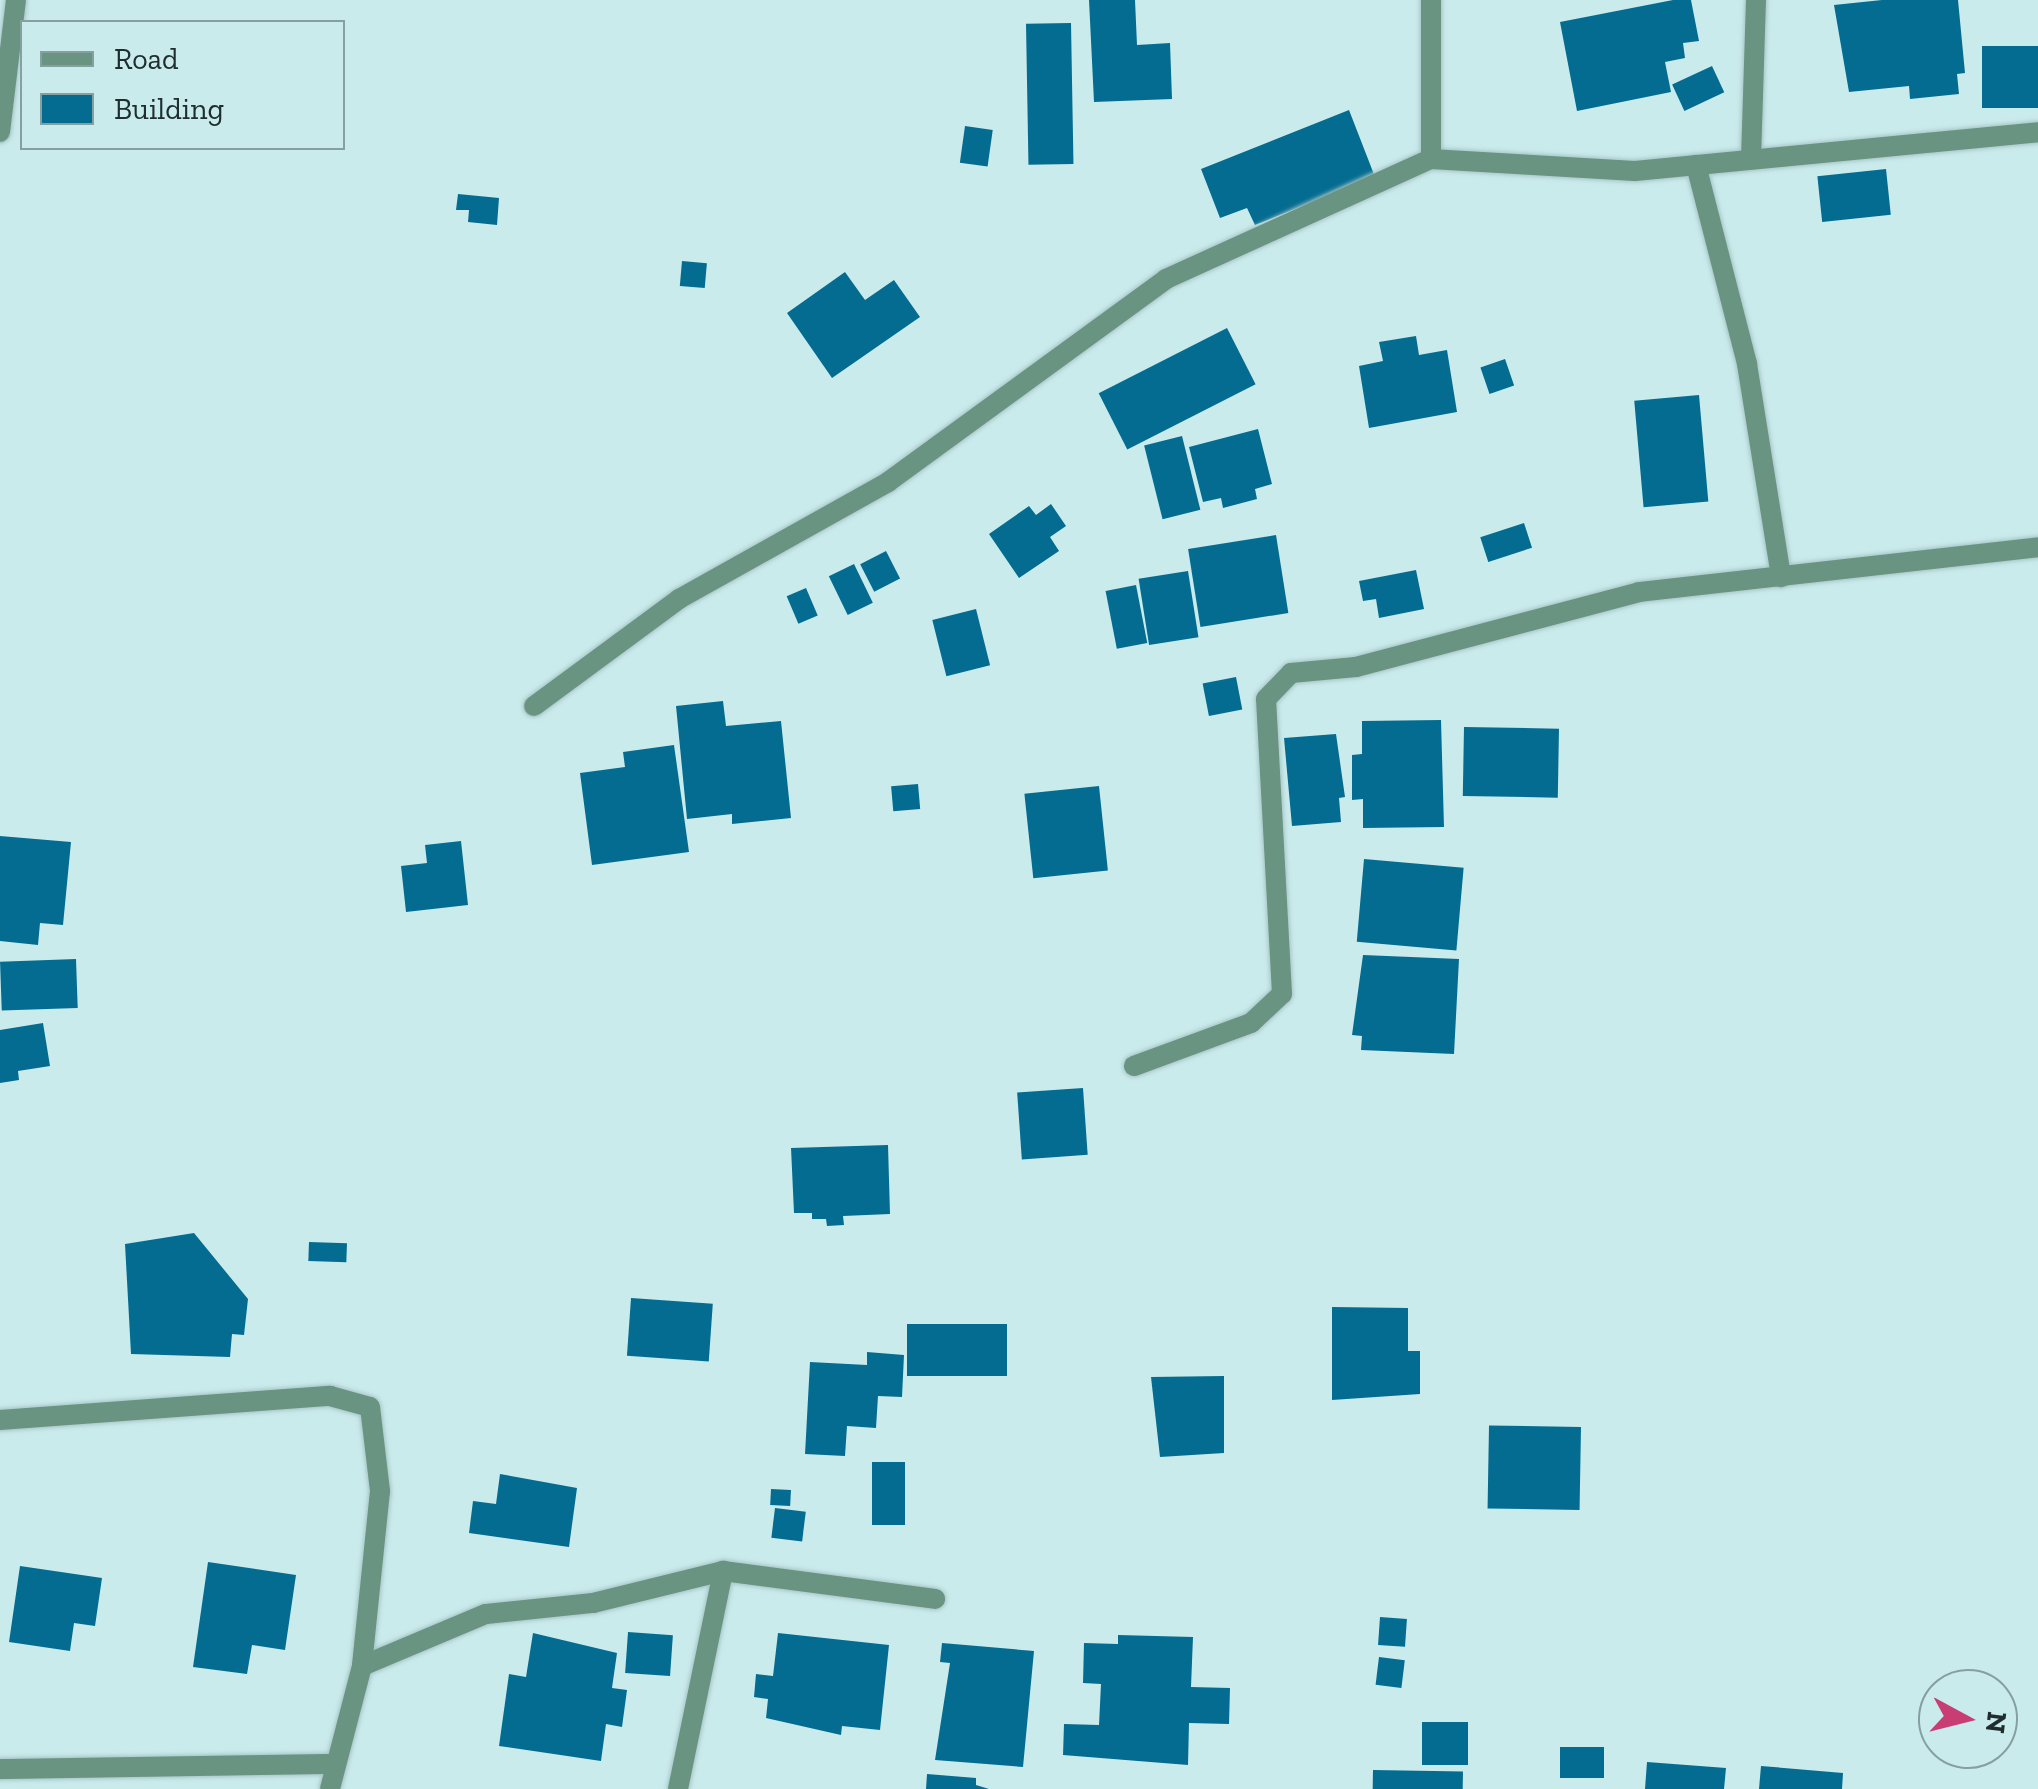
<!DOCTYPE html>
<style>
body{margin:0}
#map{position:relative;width:2038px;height:1789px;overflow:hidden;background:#caebec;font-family:"Zilla Slab",serif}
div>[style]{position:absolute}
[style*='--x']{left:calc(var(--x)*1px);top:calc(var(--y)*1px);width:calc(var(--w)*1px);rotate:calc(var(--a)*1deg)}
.building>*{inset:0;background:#046c91;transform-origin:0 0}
.roads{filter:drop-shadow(0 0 2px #a8c5c6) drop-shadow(0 0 2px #a8c5c6)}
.service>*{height:20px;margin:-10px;padding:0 10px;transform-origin:10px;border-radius:10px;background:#689481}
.minor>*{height:20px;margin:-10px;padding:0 10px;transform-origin:10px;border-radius:10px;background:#689481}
span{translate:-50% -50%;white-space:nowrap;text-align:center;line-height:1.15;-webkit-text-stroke:10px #caebec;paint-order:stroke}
.legend{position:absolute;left:20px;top:20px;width:325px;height:130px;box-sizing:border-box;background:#caebec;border:2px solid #869fa0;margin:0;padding:12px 18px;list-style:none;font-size:30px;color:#202d2e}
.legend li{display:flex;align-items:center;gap:20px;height:50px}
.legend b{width:50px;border:2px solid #869fa0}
.north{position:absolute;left:1918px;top:1669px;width:100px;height:100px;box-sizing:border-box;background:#caebec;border:2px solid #869fa0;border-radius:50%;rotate:97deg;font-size:28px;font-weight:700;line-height:40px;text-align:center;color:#202d2e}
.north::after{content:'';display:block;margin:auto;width:35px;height:45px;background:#c73d74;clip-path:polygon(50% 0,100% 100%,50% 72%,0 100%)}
</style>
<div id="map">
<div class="building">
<div style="clip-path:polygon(1089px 0,1135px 0,1137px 45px,1170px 43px,1172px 99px,1094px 102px)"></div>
<div style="clip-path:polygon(1673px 0,1691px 0,1699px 41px,1683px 43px,1685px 58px,1665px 62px,1671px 92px,1577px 111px,1560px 22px)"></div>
<div style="clip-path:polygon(1882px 0,1958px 0,1965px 73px,1957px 74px,1959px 94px,1910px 99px,1909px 86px,1849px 92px,1834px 5px)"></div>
<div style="left:1071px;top:23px;width:141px;height:45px;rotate:89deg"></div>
<div style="left:2038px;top:46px;width:62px;height:56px;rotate:90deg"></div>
<div style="left:1712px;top:66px;width:29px;height:44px;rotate:65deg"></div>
<div style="clip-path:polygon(1349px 110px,1375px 177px,1255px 225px,1247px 208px,1220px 218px,1201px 169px)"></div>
<div style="left:965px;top:126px;width:28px;height:37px;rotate:8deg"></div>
<div style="left:1886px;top:169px;width:46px;height:69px;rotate:84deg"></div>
<div style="clip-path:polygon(458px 194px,499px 198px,497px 225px,468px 222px,469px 210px,456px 210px)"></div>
<div style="left:682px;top:261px;width:25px;height:25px;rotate:5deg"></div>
<div style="clip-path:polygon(845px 272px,865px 300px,894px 280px,920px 317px,832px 378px,787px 313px)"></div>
<div style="left:1227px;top:328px;width:63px;height:144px;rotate:63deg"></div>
<div style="clip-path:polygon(1416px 336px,1419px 355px,1447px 350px,1457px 412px,1369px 428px,1359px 366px,1383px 361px,1379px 342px)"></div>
<div style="left:1505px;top:359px;width:28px;height:26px;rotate:71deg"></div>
<div style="left:1699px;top:395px;width:107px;height:65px;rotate:85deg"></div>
<div style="clip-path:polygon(1258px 429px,1272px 484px,1255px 489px,1257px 499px,1223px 508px,1221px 498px,1203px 502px,1189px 447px)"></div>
<div style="left:1182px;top:436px;width:76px;height:39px;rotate:76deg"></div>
<div style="clip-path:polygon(1051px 504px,1066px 526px,1050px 537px,1059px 551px,1019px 578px,989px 534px,1029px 506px,1036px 515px)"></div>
<div style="left:1524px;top:523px;width:26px;height:46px;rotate:72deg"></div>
<div style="left:1276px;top:535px;width:79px;height:89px;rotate:81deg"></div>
<div style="left:886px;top:551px;width:31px;height:29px;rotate:63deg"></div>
<div style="left:854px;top:564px;width:43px;height:28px;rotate:64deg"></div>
<div style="clip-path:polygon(1416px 570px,1424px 609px,1379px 618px,1376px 599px,1363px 601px,1359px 581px)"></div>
<div style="left:1188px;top:571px;width:67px;height:50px;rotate:81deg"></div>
<div style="left:1136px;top:585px;width:59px;height:31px;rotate:79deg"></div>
<div style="left:806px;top:588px;width:30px;height:21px;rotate:67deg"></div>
<div style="left:976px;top:609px;width:58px;height:45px;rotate:76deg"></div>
<div style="left:1236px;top:677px;width:33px;height:34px;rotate:79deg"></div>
<div style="clip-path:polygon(723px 701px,726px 726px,781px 721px,791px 818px,732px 824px,732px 814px,687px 819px,676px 706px)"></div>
<div style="clip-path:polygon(1441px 720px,1444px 827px,1363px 828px,1363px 799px,1352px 800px,1352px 755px,1362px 754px,1362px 721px)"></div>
<div style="left:1464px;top:727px;width:95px;height:69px;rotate:1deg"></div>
<div style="clip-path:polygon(1336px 734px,1345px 797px,1339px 798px,1341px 822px,1292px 826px,1284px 738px)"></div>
<div style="clip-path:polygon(674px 745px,689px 852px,592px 865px,580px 773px,625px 767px,623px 752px)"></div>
<div style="left:918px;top:784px;width:25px;height:27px;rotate:85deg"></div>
<div style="left:1099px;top:786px;width:85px;height:75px;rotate:84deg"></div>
<div style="clip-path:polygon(0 836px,71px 842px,63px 925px,40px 923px,38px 945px,0 941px)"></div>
<div style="clip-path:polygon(461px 841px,468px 905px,406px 912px,401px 866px,427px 863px,425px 845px)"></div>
<div style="left:1364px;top:859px;width:100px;height:83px;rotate:5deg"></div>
<div style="clip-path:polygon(1363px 955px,1459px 959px,1454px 1054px,1361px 1050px,1362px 1036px,1352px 1035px)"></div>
<div style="left:76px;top:959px;width:49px;height:76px;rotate:88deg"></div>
<div style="clip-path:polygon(43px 1023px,50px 1066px,18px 1071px,19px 1080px,0 1083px,0 1030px)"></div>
<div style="left:1083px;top:1088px;width:67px;height:66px;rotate:86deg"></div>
<div style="clip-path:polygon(888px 1145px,890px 1214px,843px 1216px,844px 1225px,827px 1226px,826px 1219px,812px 1219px,812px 1213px,794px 1213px,791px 1148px)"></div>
<div style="clip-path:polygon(194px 1233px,248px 1299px,244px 1335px,232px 1334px,230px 1357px,131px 1354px,125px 1244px)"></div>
<div style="left:309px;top:1242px;width:38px;height:19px;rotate:2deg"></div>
<div style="left:631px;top:1298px;width:82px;height:58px;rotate:4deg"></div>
<div style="clip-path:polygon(1332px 1307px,1408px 1308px,1408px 1351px,1420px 1351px,1420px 1394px,1332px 1400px)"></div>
<div style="left:907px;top:1324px;width:100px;height:52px"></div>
<div style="clip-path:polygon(867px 1352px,904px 1355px,902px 1397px,878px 1396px,876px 1428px,847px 1426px,845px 1456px,805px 1454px,810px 1362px,867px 1365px)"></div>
<div style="clip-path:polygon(1224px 1376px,1224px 1453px,1160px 1457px,1151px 1377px)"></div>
<div style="left:1581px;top:1427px;width:83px;height:92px;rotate:91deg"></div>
<div style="left:872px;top:1462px;width:33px;height:63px"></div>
<div style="clip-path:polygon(500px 1474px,577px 1488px,569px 1547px,469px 1533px,473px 1501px,496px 1504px)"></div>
<div style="left:771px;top:1489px;width:20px;height:16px;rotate:3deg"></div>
<div style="left:775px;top:1508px;width:31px;height:30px;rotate:7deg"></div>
<div style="clip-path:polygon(208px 1562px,296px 1575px,285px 1650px,252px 1645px,247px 1674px,193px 1667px)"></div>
<div style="clip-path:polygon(20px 1566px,102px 1578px,95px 1626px,74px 1623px,70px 1651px,9px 1642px)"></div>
<div style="left:1380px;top:1617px;width:27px;height:28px;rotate:4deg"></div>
<div style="left:628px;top:1632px;width:45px;height:41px;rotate:4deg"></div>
<div style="clip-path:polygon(533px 1633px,617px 1653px,612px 1688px,627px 1690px,622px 1727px,606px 1724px,601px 1761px,499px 1746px,509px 1674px,526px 1677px)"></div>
<div style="clip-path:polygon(778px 1633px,889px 1645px,880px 1730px,842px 1726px,841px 1735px,766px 1718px,768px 1699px,754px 1697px,756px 1674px,773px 1676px)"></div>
<div style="clip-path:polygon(1118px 1635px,1193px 1637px,1191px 1687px,1230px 1688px,1229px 1724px,1189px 1723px,1188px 1765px,1063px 1755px,1064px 1724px,1099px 1725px,1101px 1684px,1083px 1683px,1084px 1643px,1118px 1644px)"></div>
<div style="clip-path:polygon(942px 1643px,1034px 1651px,1023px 1767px,935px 1760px,950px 1663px,940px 1662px)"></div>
<div style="left:1379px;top:1657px;width:26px;height:28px;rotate:7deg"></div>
<div style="left:1422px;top:1722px;width:46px;height:43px"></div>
<div style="left:1604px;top:1747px;width:31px;height:44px;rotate:90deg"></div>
<div style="clip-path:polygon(1647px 1762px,1726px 1768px,1724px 1789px,1645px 1789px)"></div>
<div style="clip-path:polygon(1761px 1766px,1843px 1773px,1842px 1789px,1759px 1789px)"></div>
<div style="left:1373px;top:1770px;width:90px;height:19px;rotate:1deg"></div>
<div style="clip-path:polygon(927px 1774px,976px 1778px,976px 1785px,989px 1789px,926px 1789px)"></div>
</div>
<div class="roads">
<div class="service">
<div style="--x:1696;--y:165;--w:205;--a:75.6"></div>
<div style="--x:1747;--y:364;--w:216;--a:80.9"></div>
</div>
<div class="minor">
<div style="--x:1431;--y:0;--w:159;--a:90"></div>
<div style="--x:1431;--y:159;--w:204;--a:3.4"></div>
<div style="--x:1635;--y:171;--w:405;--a:-5.5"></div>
<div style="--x:0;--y:132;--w:133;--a:-83.1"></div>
<div style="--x:1751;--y:159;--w:159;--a:-88.2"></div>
<div style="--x:534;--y:706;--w:180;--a:-36.4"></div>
<div style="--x:679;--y:599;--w:240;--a:-29.2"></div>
<div style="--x:888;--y:482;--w:344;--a:-36.1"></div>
<div style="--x:1166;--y:279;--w:291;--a:-24.4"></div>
<div style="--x:1134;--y:1066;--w:125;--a:-20.2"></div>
<div style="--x:1251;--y:1023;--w:42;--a:-43.1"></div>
<div style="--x:1282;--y:994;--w:295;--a:-93.1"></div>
<div style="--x:1266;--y:699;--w:36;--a:-46"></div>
<div style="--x:1291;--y:673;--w:65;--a:-5.3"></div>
<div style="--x:1356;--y:667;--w:293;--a:-14.8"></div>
<div style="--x:1639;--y:592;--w:402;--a:-6.4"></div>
<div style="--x:0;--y:1420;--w:331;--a:-4.2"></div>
<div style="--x:330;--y:1396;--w:41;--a:15.4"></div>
<div style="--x:370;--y:1407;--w:85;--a:83.2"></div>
<div style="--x:380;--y:1491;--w:176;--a:95.9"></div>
<div style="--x:362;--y:1666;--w:127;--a:104.6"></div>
<div style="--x:362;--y:1666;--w:134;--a:-22.8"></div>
<div style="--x:486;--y:1614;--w:108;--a:-5.9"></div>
<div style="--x:593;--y:1603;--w:134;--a:-13.8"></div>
<div style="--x:723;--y:1571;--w:214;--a:7.5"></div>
<div style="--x:0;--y:1769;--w:332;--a:-0.9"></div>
<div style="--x:678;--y:1789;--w:223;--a:-78.3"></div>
</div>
</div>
<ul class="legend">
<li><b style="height:12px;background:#689481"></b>Road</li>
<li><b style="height:28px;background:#046c91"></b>Building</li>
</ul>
<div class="north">N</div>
</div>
